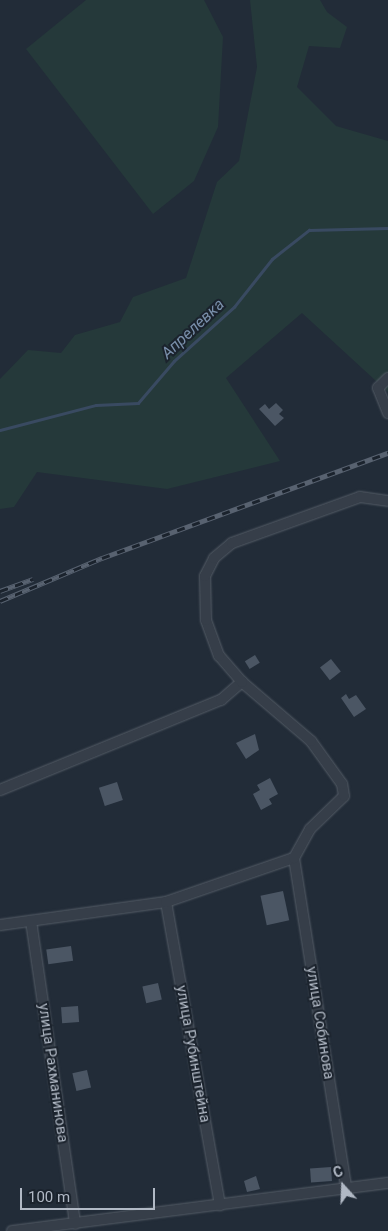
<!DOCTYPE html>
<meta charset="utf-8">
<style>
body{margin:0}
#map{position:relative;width:388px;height:1231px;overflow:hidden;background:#222c38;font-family:Roboto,sans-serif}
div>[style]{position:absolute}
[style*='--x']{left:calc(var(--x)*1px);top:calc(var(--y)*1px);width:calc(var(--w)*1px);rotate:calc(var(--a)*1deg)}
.green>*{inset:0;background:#25393a}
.stream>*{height:2.5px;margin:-1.25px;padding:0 1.25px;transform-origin:1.25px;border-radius:1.25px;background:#394a61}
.building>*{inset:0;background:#4b5664;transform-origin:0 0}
.roads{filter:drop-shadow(0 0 1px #545c66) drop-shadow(0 0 1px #545c66)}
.minor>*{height:10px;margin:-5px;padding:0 5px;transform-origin:5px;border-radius:5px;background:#363e49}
.rail>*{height:4.5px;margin-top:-2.25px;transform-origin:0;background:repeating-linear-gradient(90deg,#1b232d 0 8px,#586270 0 16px);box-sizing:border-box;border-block:1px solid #586270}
span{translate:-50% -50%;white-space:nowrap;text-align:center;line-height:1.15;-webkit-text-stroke:4px #1b232d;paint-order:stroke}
.street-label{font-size:15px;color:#b1b9c5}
.water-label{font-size:16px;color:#7a90ab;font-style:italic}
.north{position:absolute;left:318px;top:1161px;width:50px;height:50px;-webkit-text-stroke:4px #1b232d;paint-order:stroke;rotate:340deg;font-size:14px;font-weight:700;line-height:20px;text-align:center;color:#b1b9c5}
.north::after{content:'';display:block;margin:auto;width:18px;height:22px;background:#b1b9c5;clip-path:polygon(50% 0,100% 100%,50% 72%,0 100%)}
.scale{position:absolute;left:20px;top:1188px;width:135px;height:22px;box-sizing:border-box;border:2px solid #b1b9c5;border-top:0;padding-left:6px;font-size:15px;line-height:18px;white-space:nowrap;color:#b1b9c5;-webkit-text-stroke:4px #1b232d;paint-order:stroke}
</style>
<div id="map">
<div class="green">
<div style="clip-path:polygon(86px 0,204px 0,223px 37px,218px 127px,194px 181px,153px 214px,26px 49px)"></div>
<div style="clip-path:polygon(250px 0,320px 0,327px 12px,347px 27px,340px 48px,309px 46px,297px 87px,336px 126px,388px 141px,388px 392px,302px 313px,226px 378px,280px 461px,167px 489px,37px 472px,14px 507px,0 509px,0 379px,28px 350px,61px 353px,75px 335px,120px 322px,133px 297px,186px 278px,217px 182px,239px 161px,257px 67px)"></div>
</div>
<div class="stream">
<div style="--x:0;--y:430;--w:99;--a:-14.6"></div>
<div style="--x:96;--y:405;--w:42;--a:-2.7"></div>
<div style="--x:138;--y:403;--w:55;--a:-49.4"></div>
<div style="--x:174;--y:361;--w:81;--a:-42"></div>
<div style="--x:234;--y:307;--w:61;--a:-51.6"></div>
<div style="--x:272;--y:259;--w:47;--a:-38.1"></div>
<div style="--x:309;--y:230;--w:79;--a:-1.5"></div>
</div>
<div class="building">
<div style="clip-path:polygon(276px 403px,283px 410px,279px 414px,284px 418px,275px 426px,259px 409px,265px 404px,269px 409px)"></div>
<div style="left:255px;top:655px;width:9px;height:12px;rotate:58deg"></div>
<div style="left:331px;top:659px;width:16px;height:14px;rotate:52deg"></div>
<div style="clip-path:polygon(346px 694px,349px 699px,356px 695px,366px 709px,354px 717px,341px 698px)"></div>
<div style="clip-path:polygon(255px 734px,259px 750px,246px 759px,236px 743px)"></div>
<div style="clip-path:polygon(270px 778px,278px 794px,269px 799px,272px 804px,261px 810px,253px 794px,260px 790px,257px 785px)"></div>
<div style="left:117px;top:782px;width:19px;height:19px;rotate:72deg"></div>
<div style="left:283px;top:891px;width:30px;height:23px;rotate:78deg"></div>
<div style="left:71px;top:946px;width:15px;height:25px;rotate:82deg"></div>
<div style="left:158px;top:983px;width:17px;height:16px;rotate:77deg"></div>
<div style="left:78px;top:1006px;width:16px;height:17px;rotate:86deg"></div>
<div style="left:87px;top:1070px;width:18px;height:15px;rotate:77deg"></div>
<div style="left:331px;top:1167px;width:14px;height:21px;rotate:86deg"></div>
<div style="clip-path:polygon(256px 1176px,260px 1189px,247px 1192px,244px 1181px)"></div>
</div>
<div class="roads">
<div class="minor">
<div style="--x:388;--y:378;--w:14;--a:135"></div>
<div style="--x:378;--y:388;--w:27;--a:68"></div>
<div style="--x:0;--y:790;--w:239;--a:-22.2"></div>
<div style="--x:221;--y:700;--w:28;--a:-41"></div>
<div style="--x:294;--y:858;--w:334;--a:81"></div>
<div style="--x:166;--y:902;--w:308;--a:79.9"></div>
<div style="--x:31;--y:921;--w:306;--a:81.7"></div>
<div style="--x:0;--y:925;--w:168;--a:-7.9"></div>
<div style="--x:166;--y:902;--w:135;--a:-19"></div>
<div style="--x:294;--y:858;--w:33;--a:-61"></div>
<div style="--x:310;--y:829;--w:47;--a:-44.1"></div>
<div style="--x:344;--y:796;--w:12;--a:-99"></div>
<div style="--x:342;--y:784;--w:53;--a:-125.8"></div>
<div style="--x:311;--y:741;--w:91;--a:-139.5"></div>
<div style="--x:242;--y:682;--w:35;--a:-131"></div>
<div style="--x:219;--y:656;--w:38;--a:-110"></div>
<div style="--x:206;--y:620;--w:44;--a:-91.3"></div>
<div style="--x:205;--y:576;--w:20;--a:-63"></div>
<div style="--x:214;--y:558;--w:23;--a:-40"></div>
<div style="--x:232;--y:543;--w:136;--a:-19.8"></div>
<div style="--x:360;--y:497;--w:28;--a:8"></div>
<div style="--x:12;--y:1231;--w:379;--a:-7.3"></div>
</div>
</div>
<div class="rail">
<div style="--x:0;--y:591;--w:35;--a:-20"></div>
<div style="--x:0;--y:601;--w:111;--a:-22.9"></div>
<div style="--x:102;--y:558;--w:305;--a:-20.2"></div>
</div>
<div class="street-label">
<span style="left:320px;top:1023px;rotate:81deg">улица Собинова</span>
<span style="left:193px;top:1054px;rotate:80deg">улица Рубинштейна</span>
<span style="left:53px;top:1073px;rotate:82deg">улица Рахманинова</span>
</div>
<div class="water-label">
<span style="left:193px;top:329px;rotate:-43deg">Апрелевка</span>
</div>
<div class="north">С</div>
<div class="scale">100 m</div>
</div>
